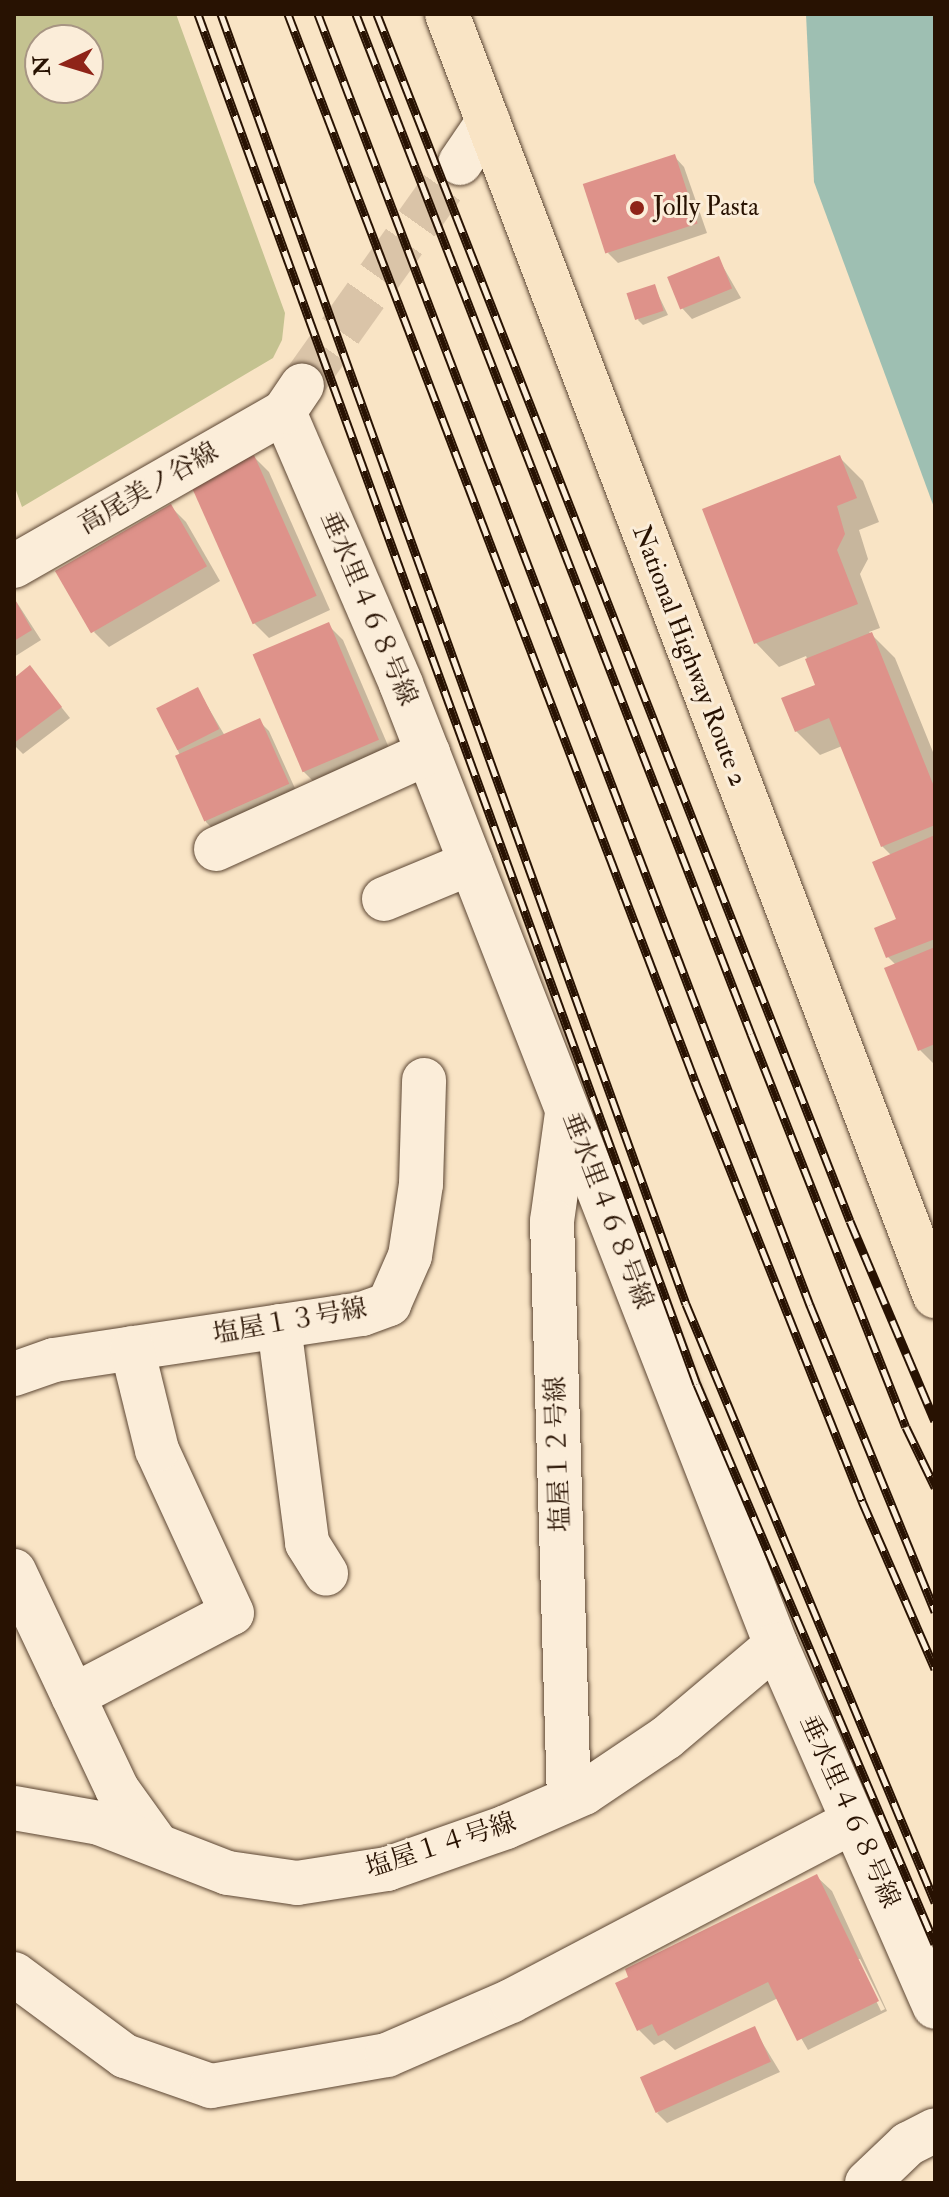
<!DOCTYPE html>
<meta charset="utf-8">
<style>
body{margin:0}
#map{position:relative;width:949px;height:2197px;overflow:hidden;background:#f9e4c5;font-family:"IM FELL Double Pica","Noto Serif JP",serif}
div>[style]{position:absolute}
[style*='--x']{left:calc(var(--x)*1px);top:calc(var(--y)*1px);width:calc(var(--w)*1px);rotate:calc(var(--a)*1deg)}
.green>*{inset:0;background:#c4c290}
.water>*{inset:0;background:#9ebfb2}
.shadow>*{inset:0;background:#0003}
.building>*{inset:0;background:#de928a;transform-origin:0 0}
.minor-tunnel>*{height:44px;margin-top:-22px;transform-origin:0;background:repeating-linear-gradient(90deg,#dac4a8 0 44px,transparent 0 66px)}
.roads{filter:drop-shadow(0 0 2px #5c4633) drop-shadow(0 0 2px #5c4633)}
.minor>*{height:44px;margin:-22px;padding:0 22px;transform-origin:22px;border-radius:22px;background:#fbedd9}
.highway>*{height:44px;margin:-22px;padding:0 22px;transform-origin:22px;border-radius:22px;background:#f9e4c5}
.rail>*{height:9px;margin-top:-4.5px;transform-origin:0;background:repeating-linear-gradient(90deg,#fbedd9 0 18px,#281202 0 36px);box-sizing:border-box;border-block:2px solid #281202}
.dots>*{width:22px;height:22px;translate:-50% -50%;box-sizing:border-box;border:4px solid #fbedd9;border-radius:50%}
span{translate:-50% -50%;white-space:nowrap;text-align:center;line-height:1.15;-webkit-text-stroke:6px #fbedd9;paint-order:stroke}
.poi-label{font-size:26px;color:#281202}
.left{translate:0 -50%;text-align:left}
.street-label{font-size:26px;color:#281202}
.frame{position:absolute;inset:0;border:16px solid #281202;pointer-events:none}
.north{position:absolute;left:24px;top:24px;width:80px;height:80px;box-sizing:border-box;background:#fbedd9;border:2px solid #a79583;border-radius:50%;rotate:266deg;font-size:22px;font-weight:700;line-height:32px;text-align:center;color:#281202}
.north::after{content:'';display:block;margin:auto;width:28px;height:36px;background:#8f2418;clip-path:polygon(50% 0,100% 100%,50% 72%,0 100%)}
</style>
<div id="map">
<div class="green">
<div style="clip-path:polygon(evenodd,14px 14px,176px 14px,285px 313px,282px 340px,273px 358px,22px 507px,14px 485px,14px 14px,40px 40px,88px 40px,88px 88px,40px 88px,40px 40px)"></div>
</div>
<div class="water">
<div style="clip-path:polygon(806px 14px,935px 14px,935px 510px,814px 182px)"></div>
</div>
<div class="shadow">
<div style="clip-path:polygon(674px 156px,684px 167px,707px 233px,618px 263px,608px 253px)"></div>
<div style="clip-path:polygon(718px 258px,741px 298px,692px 319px,682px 308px)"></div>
<div style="clip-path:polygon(654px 286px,668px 315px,643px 325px,638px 320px)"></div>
<div style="clip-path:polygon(254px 457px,269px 472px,330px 610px,269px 638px,254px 623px)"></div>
<div style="clip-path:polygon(840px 458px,863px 481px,879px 522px,859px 530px,868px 559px,860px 574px,880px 628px,869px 632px,895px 658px,935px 757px,935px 1065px,920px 1050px,896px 965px,888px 957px,898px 920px,892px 856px,882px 846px,842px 746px,820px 755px,796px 731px,818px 686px,806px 656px,779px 667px,756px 643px)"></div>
<div style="clip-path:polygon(171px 507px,186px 522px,220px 581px,109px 647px,94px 632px)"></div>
<div style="clip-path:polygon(14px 598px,41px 640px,14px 657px)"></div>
<div style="clip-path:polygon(328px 625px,343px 640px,392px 755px,318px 786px,303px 771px)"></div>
<div style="clip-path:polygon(30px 668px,70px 718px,23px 754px,14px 745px,14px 680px)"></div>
<div style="clip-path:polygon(198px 690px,225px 736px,259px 721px,269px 731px,298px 795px,216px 832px,206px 822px,177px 748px)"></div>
<div style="clip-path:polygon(evenodd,817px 1877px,832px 1891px,887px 2011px,808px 2050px,778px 1998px,675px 2050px,664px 2040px,654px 2045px,639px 2030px,817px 1877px,856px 1959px,860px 1959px,885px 2009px,881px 2011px,856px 1959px)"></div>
<div style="clip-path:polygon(754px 2029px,780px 2072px,667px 2123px,657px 2113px)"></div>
</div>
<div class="building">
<div style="left:675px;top:154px;width:73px;height:97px;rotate:72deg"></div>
<div style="left:719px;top:256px;width:35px;height:56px;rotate:68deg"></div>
<div style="left:655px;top:284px;width:28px;height:30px;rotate:72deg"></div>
<div style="left:254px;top:455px;width:154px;height:70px;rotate:66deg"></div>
<div style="clip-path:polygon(840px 455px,857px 498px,837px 506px,845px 534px,837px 550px,858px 604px,754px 644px,702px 509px)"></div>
<div style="left:171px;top:504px;width:72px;height:134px;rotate:60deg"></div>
<div style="clip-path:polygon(14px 598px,32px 630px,14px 641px)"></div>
<div style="left:329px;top:622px;width:128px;height:83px;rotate:67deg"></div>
<div style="clip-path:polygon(872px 632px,935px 789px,935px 825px,881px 847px,829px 718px,795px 732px,781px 698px,815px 685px,805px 659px)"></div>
<div style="clip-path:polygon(30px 665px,62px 707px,14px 743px,14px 678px)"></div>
<div style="left:198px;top:687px;width:47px;height:47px;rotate:63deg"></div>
<div style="left:260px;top:718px;width:72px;height:93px;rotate:66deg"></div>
<div style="clip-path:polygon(935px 835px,935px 939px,886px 958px,874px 928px,896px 919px,872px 862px)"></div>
<div style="clip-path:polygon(935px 947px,935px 1044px,918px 1051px,884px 968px)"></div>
<div style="clip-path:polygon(817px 1874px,879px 2001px,797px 2041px,768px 1982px,658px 2036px,652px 2024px,637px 2031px,615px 1983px,628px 1977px,625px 1969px)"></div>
<div style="left:755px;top:2026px;width:39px;height:126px;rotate:66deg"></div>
</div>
<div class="minor-tunnel">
<div style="--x:302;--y:385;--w:272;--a:-54.6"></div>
</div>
<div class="roads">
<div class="minor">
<div style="--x:460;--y:163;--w:50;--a:-55.7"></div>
<div style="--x:284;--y:412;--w:296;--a:66.7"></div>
<div style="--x:401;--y:684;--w:1032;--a:68.68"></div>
<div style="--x:776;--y:1645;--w:395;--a:66.3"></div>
<div style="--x:14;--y:566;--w:311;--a:-29.7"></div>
<div style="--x:284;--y:412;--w:32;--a:-56"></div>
<div style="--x:216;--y:849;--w:233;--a:-24.4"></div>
<div style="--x:384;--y:899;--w:94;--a:-22.5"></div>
<div style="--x:567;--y:1113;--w:109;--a:97.9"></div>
<div style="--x:552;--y:1221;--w:578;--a:88.32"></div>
<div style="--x:279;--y:1326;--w:219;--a:82.6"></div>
<div style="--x:307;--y:1543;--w:36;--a:58"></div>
<div style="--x:14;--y:1374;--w:42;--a:-19.3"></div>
<div style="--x:54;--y:1360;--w:311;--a:-8.5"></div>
<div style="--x:362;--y:1314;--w:29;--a:-20"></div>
<div style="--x:389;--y:1304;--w:52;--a:-66.4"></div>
<div style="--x:410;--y:1256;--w:73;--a:-81.3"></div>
<div style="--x:421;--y:1184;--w:104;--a:-88.3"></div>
<div style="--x:14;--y:1571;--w:241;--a:64.7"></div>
<div style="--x:117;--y:1789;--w:65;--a:54.4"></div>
<div style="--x:73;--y:1696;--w:179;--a:-27.6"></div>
<div style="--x:232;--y:1613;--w:179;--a:-114.7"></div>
<div style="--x:157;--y:1450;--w:105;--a:-103.8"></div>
<div style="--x:14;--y:1808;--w:86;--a:10"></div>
<div style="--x:99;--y:1823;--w:138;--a:21.2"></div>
<div style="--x:228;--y:1873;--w:70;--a:8.2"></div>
<div style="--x:297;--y:1883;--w:91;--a:-8.8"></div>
<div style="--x:387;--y:1869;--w:126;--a:-19.4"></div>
<div style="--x:506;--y:1827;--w:85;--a:-23.6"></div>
<div style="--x:584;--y:1793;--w:99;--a:-33.9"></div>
<div style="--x:666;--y:1738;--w:144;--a:-40.2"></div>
<div style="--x:14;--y:1974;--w:138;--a:36.5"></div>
<div style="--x:125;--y:2056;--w:91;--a:19.2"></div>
<div style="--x:211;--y:2086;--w:179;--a:-10"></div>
<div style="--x:387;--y:2055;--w:135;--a:-23.5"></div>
<div style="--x:511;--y:2001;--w:385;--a:-27.7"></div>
<div style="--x:867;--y:2183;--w:57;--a:-43.6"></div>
<div style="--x:908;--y:2144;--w:30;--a:-27"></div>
</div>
<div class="highway">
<div style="--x:447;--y:14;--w:1372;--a:69.16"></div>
</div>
</div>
<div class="rail">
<div style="--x:198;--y:14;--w:1458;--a:69.99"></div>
<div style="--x:697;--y:1384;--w:608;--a:66.97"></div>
<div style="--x:221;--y:14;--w:1371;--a:70.18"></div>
<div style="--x:686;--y:1304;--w:648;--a:67.39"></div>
<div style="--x:288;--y:14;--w:1142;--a:69.12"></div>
<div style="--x:695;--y:1081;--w:452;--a:68.3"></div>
<div style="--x:862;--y:1501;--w:183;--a:66.5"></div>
<div style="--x:318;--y:14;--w:1382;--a:69.14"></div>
<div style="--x:810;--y:1305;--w:331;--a:67.8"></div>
<div style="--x:356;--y:14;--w:1094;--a:68.83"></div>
<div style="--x:751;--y:1034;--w:422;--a:68.5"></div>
<div style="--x:906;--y:1427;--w:67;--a:64.2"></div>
<div style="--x:377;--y:14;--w:1296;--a:68.6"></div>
<div style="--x:850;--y:1221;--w:217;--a:67"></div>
</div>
<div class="dots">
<div style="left:637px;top:208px;background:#8f2418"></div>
</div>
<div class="poi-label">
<span class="left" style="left:653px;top:208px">Jolly Pasta</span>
</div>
<div class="street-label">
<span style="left:149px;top:489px;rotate:-30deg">高尾美ノ谷線</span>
<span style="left:368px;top:609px;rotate:67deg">垂水里４６８号線</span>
<span style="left:689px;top:656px;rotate:69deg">National Highway Route 2</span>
<span style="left:607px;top:1211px;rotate:69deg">垂水里４６８号線</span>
<span style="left:290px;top:1322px;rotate:-10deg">塩屋１３号線</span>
<span style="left:559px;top:1454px;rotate:-92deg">塩屋１２号線</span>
<span style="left:849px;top:1812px;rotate:66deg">垂水里４６８号線</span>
<span style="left:441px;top:1846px;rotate:-18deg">塩屋１４号線</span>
</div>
<div class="frame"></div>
<div class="north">N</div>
</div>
